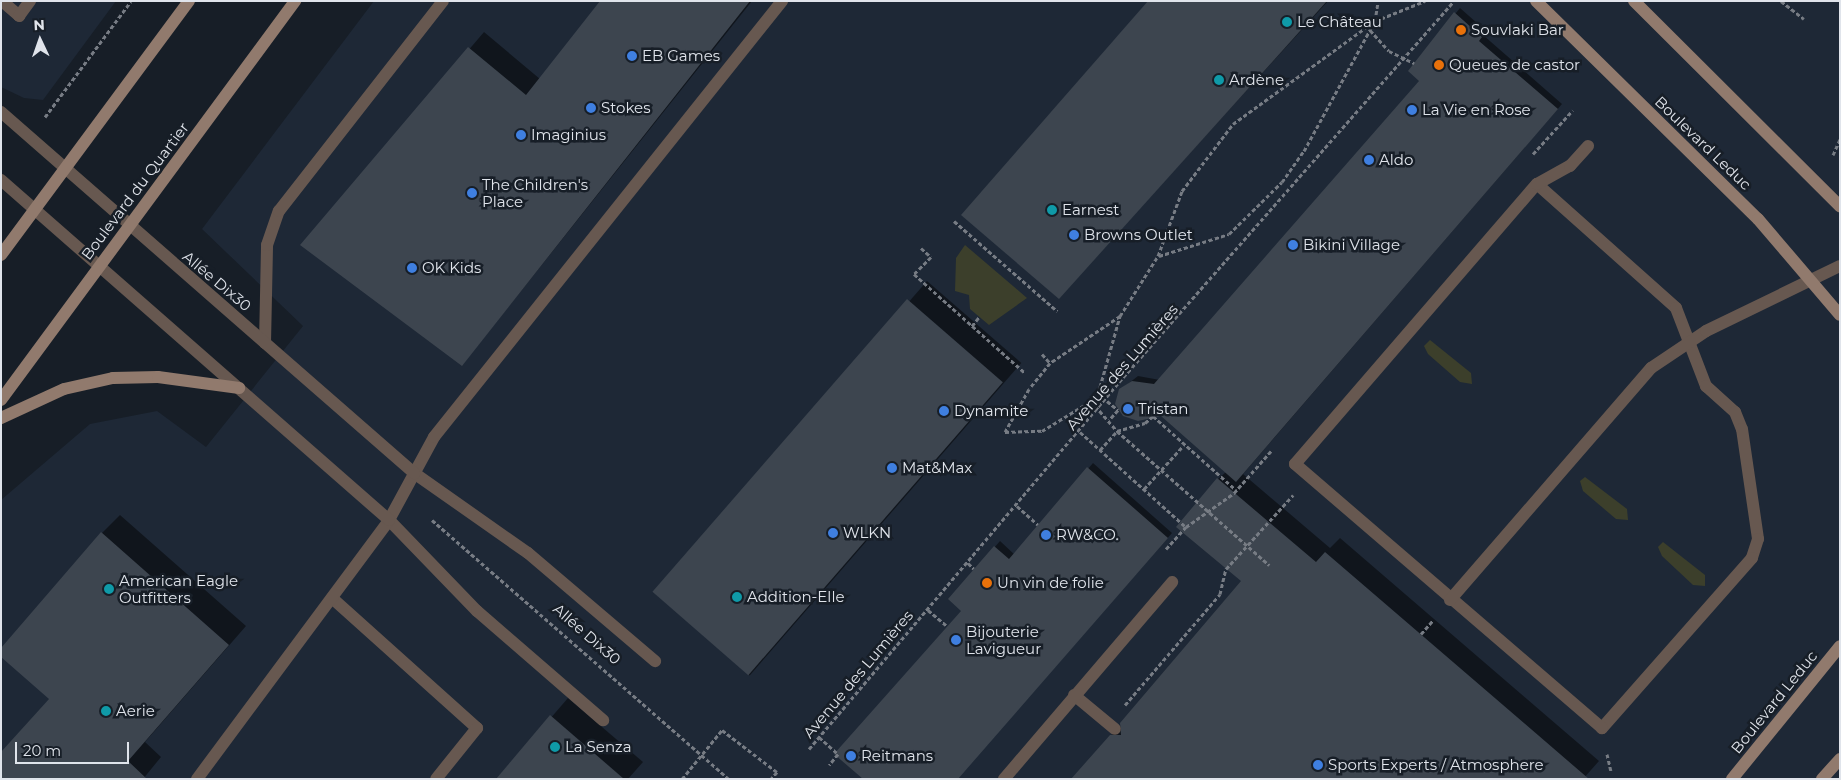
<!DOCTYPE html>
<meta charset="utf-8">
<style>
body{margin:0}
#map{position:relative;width:1841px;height:780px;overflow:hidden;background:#171e27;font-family:Montserrat,sans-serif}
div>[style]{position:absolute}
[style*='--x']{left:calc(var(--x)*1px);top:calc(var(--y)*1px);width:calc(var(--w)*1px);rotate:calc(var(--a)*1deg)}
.built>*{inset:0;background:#1e2836}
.green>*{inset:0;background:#3c3f2b}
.shadow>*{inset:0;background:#0007;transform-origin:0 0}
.building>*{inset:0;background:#3d454f;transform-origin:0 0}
.path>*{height:3px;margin-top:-1.5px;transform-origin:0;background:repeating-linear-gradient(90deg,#777c84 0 4px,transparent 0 6.5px)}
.lane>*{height:12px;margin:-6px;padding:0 6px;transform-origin:6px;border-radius:6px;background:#675850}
.street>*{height:12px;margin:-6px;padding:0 6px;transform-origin:6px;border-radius:6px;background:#675850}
.secondary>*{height:12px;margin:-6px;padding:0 6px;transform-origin:6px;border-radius:6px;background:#917a6d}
.dots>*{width:14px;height:14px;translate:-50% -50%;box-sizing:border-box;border:2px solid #171e27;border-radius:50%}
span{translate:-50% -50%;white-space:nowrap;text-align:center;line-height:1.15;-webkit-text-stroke:5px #171e27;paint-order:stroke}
.poi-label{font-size:15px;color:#e0e4eb}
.left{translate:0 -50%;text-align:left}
.street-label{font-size:15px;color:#e0e4eb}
.frame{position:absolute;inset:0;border:2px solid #e0e4eb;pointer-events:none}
.north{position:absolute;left:15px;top:15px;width:50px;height:50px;-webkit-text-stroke:4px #171e27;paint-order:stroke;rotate:357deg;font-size:14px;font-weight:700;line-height:20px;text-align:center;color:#e0e4eb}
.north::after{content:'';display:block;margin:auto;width:18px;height:22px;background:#e0e4eb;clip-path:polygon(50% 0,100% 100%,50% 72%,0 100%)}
.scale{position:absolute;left:15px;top:742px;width:114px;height:22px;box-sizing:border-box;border:2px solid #e0e4eb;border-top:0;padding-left:6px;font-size:15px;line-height:18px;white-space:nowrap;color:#e0e4eb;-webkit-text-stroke:4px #171e27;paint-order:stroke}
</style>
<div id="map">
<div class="built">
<div style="clip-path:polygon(1px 1px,116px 1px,43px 100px,24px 98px,1px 87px)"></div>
<div style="clip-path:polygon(374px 1px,1840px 1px,1840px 779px,1px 779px,1px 500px,90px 424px,157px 411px,206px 447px,303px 326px,202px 229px)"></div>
</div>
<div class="green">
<div style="clip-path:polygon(965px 245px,1027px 298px,989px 325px,970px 309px,969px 295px,955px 291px,956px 258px)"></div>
<div style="clip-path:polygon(1430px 340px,1471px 373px,1472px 384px,1460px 382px,1428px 354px,1424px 346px)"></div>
<div style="clip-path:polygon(1585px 477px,1627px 509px,1628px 520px,1616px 519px,1583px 491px,1580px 481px)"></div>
<div style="clip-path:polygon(1663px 542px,1705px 575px,1705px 586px,1693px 585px,1662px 556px,1658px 547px)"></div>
</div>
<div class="shadow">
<div style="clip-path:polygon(602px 1px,752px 1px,462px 365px,302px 245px,484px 32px,540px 79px)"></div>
<div style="clip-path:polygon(1150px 1px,1328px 1px,1059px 297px)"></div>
<div style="clip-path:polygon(1460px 8px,1486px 31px,1483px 35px,1562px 104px,1243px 474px,1330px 548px,1340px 538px,1599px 761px,1583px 779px,1111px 736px,1242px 581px,1218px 479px,1226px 472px,1161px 414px,1130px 418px,1119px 410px,1120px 390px,1138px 376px,1160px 380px,1421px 81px,1409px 71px)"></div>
<div style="left:927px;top:281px;width:125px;height:414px;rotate:41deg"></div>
<div style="clip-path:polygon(1093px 463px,1172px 533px,957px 779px,963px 611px,950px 599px,1000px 541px,1015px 555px)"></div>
<div style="clip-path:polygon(120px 515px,246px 626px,145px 742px,161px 757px,143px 779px,51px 699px,102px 533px)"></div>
<div style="clip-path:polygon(568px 698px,643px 762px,628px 779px,498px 779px)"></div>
</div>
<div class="building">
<div style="clip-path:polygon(600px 1px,750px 1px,462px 366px,300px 245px,468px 47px,526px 95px)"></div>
<div style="clip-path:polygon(1148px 1px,1327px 1px,1059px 299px,961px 215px)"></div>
<div style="clip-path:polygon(1454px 12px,1482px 37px,1479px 41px,1558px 109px,1236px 482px,1161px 416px,1138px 421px,1123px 416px,1115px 404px,1119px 389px,1132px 381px,1154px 384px,1419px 81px,1408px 71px)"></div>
<div style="left:907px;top:299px;width:127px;height:388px;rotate:41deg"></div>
<div style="clip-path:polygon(1087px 467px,1168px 538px,958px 779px,863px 779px,834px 754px,961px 611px,948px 599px,994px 546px,1009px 559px)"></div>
<div style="clip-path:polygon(1217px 478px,1316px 562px,1325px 552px,1589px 779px,1071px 779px,1110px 735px,1121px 735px,1120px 723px,1241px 581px,1176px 527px)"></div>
<div style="clip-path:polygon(101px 532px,229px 645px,128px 761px,147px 779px,1px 779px,1px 752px,49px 699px,1px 657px,1px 648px)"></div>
<div style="clip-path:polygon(550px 715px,624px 779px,496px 779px)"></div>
</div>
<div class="path">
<div style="--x:1781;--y:1;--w:29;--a:38"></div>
<div style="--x:1370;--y:30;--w:28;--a:48"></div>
<div style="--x:1389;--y:51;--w:28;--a:26"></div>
<div style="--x:45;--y:117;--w:144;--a:-53.4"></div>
<div style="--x:1533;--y:154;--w:59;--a:-47.7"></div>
<div style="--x:1833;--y:155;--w:17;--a:-66"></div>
<div style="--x:954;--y:221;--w:137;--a:41.1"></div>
<div style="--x:921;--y:248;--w:13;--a:42"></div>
<div style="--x:931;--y:257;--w:24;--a:135"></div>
<div style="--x:914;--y:274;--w:149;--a:41.7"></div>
<div style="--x:1159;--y:256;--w:73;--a:-17.4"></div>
<div style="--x:1229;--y:234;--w:74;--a:-44.5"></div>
<div style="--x:1282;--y:182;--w:38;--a:-55"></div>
<div style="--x:1304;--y:151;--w:148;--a:-61.4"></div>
<div style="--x:1375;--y:21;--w:20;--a:-81"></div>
<div style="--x:1120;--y:316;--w:84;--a:146.1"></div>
<div style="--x:1050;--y:363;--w:33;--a:129"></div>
<div style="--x:1029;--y:389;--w:49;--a:119.2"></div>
<div style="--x:1005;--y:432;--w:37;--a:-2"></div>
<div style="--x:1042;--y:431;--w:57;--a:-31.5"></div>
<div style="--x:1091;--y:401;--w:17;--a:-57"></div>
<div style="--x:1100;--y:387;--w:74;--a:-74.3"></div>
<div style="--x:1120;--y:316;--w:71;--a:-57.7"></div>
<div style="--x:1158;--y:256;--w:69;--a:-69.7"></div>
<div style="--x:1182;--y:191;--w:84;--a:-52.7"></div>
<div style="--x:1233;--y:124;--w:175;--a:-36"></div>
<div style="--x:1375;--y:21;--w:54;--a:-21.8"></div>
<div style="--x:972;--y:326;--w:11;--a:-52"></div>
<div style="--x:1042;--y:354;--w:12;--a:48"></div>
<div style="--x:1091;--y:401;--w:40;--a:49"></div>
<div style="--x:1117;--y:431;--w:203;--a:41.4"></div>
<div style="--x:1107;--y:401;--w:14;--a:39"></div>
<div style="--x:1118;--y:410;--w:13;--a:132"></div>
<div style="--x:1080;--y:432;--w:142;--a:41.9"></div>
<div style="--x:1100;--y:450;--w:25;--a:-48"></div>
<div style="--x:1117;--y:431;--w:29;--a:-16"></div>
<div style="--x:1145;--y:423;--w:11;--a:-41"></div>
<div style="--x:1153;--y:416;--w:111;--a:41.7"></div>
<div style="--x:1144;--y:489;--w:59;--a:-47.7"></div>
<div style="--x:1017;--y:506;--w:28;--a:42"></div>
<div style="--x:432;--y:520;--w:394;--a:41.1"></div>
<div style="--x:1166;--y:549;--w:30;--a:-48"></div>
<div style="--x:1186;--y:527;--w:59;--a:-35.3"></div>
<div style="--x:1234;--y:493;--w:56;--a:-48.6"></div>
<div style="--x:968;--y:563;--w:8;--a:45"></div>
<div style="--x:928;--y:610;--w:25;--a:40"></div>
<div style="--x:1421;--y:634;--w:18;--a:-49"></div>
<div style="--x:1125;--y:705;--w:146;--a:-49.4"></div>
<div style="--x:1220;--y:594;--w:26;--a:-77"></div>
<div style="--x:1226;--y:569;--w:100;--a:-47.8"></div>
<div style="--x:819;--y:737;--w:25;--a:42"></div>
<div style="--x:838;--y:754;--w:14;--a:129"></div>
<div style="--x:809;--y:749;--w:480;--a:-49.8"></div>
<div style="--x:1119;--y:382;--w:507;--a:-48.68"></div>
<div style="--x:1607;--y:754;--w:17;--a:77"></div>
<div style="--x:682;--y:779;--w:63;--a:-50.8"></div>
<div style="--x:722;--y:730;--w:69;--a:37.4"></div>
<div style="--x:777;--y:772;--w:9;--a:131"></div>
</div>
<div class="lane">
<div style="--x:2;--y:1;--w:23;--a:41"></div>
<div style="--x:19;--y:16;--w:19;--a:-54"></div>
<div style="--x:1537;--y:184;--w:186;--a:41.7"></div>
<div style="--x:1676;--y:308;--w:84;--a:69"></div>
<div style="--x:1706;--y:386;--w:39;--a:42"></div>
<div style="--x:1735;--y:412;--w:18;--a:68"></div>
<div style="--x:1742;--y:429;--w:111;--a:81.7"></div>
<div style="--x:1758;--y:539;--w:20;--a:108"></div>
<div style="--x:1752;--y:558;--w:227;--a:131.4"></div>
<div style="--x:1602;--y:728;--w:405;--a:-139.3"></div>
<div style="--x:1295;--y:464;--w:370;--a:-49.2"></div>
<div style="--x:1537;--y:184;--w:38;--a:-29"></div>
<div style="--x:1570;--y:166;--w:27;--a:-48"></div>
<div style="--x:265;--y:343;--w:98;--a:-88.8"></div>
<div style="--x:267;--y:245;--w:36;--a:-71"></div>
<div style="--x:279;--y:211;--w:266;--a:-52"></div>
<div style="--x:414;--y:473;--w:139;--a:35.1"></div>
<div style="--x:528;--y:553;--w:167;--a:40.4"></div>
<div style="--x:389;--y:520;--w:127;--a:46"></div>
<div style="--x:477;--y:611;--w:167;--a:40.9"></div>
<div style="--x:332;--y:598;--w:195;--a:41.9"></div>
<div style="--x:477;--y:728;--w:65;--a:128.8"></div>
<div style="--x:1450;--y:600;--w:307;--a:-49.1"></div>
<div style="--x:1651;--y:368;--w:66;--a:-33.9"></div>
<div style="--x:1706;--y:331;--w:149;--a:-25.9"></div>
<div style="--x:1074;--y:695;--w:53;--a:39.7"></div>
<div style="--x:197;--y:779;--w:322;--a:-53.4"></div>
<div style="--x:389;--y:520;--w:94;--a:-61.5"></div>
<div style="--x:434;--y:437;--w:558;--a:-51.4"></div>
<div style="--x:1004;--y:779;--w:259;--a:-49.5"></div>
</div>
<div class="street">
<div style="--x:1;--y:112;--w:549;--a:41.16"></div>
<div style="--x:1;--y:180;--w:516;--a:41.23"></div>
</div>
<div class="secondary">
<div style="--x:1536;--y:1;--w:311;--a:44.5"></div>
<div style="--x:1758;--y:219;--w:126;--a:49.5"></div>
<div style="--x:1634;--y:1;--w:291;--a:44.9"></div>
<div style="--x:1;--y:255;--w:316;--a:-53.5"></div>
<div style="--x:1;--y:400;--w:496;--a:-53.6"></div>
<div style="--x:1;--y:418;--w:69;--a:-24.7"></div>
<div style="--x:64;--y:389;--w:50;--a:-12.7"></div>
<div style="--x:113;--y:378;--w:45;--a:-1.3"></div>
<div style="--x:158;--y:377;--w:82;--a:7.7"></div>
<div style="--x:1732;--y:779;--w:171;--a:-50.9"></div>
<div style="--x:1822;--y:779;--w:27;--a:-48"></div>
</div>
<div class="dots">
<div style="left:1287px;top:22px;background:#0f9aa8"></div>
<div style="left:1461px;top:30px;background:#e8710a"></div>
<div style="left:632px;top:56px;background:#3f7fe0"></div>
<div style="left:1439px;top:65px;background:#e8710a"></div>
<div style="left:1219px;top:80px;background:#0f9aa8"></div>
<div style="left:591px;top:108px;background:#3f7fe0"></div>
<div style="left:1412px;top:110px;background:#3f7fe0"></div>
<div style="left:521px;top:135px;background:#3f7fe0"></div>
<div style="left:1369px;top:160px;background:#3f7fe0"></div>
<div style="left:472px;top:193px;background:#3f7fe0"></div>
<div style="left:1052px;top:210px;background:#0f9aa8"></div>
<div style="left:1074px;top:235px;background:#3f7fe0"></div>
<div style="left:1293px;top:245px;background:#3f7fe0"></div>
<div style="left:412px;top:268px;background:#3f7fe0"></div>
<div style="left:1128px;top:409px;background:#3f7fe0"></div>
<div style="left:944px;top:411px;background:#3f7fe0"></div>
<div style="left:892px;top:468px;background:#3f7fe0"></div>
<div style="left:833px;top:533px;background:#3f7fe0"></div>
<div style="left:1046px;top:535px;background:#3f7fe0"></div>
<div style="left:987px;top:583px;background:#e8710a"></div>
<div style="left:109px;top:589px;background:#0f9aa8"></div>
<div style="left:737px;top:597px;background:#0f9aa8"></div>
<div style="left:956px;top:640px;background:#3f7fe0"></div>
<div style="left:106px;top:711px;background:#0f9aa8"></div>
<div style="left:555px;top:747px;background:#0f9aa8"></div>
<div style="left:851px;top:756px;background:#3f7fe0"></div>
<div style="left:1318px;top:765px;background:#3f7fe0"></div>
</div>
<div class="poi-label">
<span class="left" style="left:1297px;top:22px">Le Château</span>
<span class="left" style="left:1471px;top:30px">Souvlaki Bar</span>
<span class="left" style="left:642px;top:56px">EB Games</span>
<span class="left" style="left:1449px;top:65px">Queues de castor</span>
<span class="left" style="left:1229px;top:80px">Ardène</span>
<span class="left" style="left:601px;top:108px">Stokes</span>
<span class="left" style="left:1422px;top:110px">La Vie en Rose</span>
<span class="left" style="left:531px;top:135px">Imaginius</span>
<span class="left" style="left:1379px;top:160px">Aldo</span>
<span class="left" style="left:482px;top:193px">The Children's<br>Place</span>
<span class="left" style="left:1062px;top:210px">Earnest</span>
<span class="left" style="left:1084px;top:235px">Browns Outlet</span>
<span class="left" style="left:1303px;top:245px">Bikini Village</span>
<span class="left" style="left:422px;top:268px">OK Kids</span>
<span class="left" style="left:1138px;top:409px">Tristan</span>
<span class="left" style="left:954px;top:411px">Dynamite</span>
<span class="left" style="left:902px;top:468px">Mat&amp;Max</span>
<span class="left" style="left:843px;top:533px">WLKN</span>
<span class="left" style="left:1056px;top:535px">RW&amp;CO.</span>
<span class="left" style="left:119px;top:589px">American Eagle<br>Outfitters</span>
<span class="left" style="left:997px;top:583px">Un vin de folie</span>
<span class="left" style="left:747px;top:597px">Addition-Elle</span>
<span class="left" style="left:966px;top:640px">Bijouterie<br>Lavigueur</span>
<span class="left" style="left:116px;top:711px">Aerie</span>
<span class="left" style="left:565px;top:747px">La Senza</span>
<span class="left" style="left:861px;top:756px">Reitmans</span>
<span class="left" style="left:1328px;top:765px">Sports Experts / Atmosphere</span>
</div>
<div class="street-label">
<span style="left:1703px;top:143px;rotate:44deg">Boulevard Leduc</span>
<span style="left:135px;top:191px;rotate:-53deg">Boulevard du Quartier</span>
<span style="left:217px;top:281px;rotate:40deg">Allée Dix30</span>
<span style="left:1122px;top:367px;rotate:-49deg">Avenue des Lumières</span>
<span style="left:587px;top:634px;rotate:41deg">Allée Dix30</span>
<span style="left:858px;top:674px;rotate:-50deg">Avenue des Lumières</span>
<span style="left:1774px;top:702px;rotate:-51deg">Boulevard Leduc</span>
</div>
<div class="frame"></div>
<div class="north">N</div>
<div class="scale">20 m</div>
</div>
